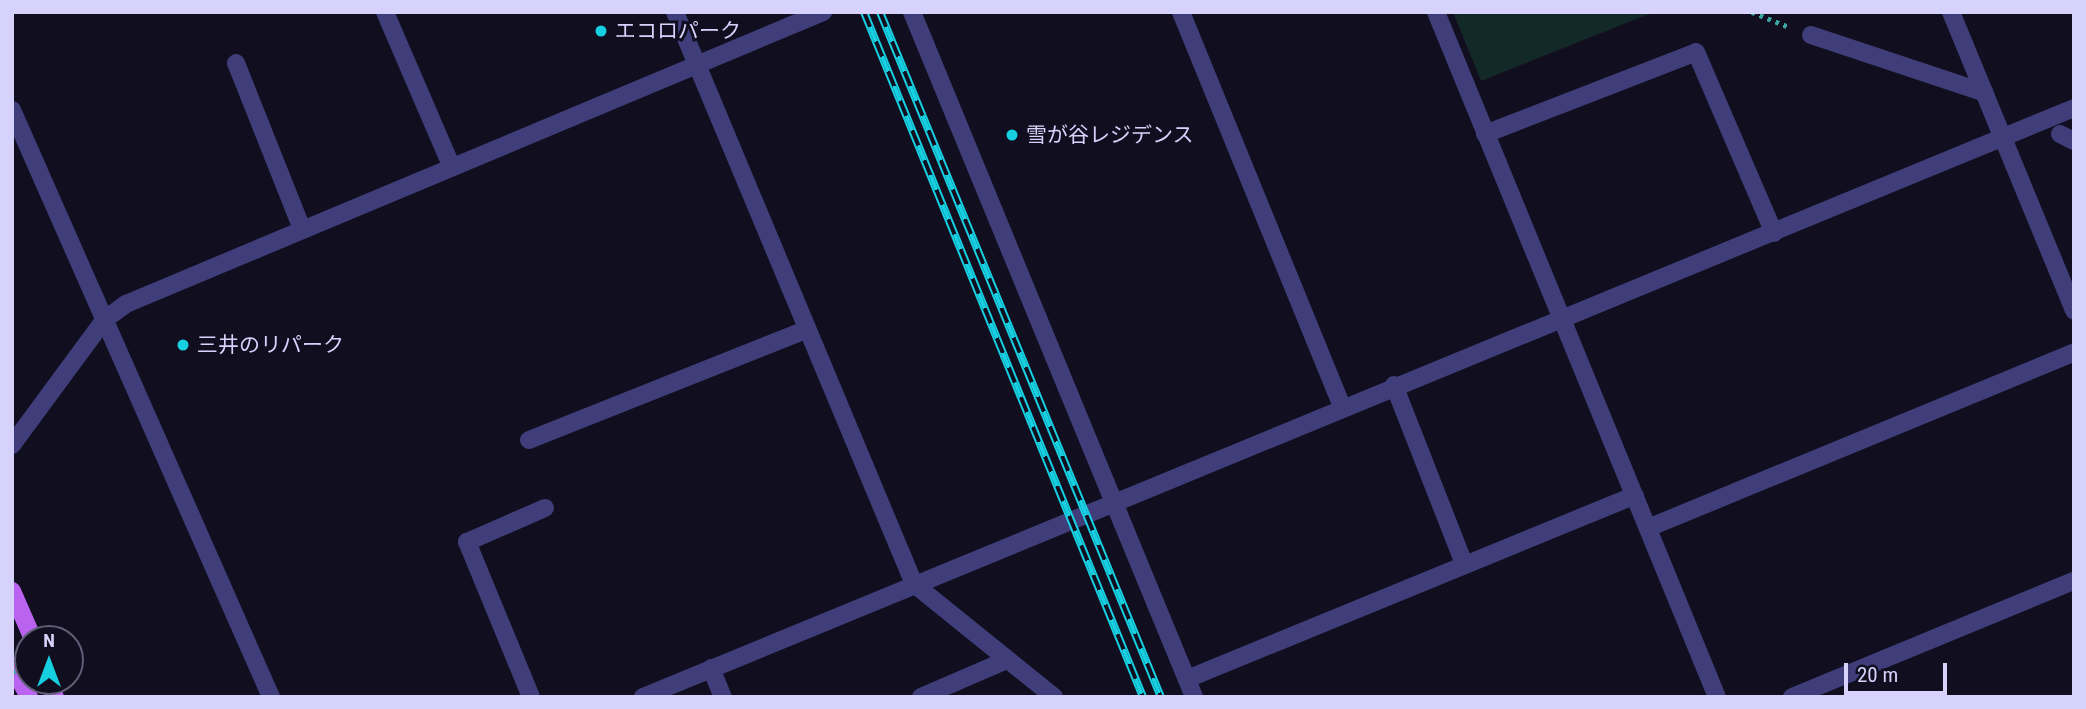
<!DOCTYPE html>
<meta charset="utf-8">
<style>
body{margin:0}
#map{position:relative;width:2086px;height:709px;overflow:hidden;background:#110f1f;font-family:"Roboto Condensed","Noto Sans JP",sans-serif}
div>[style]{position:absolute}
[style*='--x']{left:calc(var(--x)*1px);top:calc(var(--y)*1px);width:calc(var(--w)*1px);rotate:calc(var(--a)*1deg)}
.green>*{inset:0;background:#132928}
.path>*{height:4.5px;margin-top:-2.25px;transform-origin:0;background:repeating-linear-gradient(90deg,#39a79f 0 3.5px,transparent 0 8.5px)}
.minor>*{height:18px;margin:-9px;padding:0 9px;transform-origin:9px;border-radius:9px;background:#403e7a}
.major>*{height:18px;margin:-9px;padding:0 9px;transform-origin:9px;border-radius:9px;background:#ba63f0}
.rail>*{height:8px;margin-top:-4px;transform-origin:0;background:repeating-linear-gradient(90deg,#110f1f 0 16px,#16d0e2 0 32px);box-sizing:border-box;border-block:2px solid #16d0e2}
.path-bridge>*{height:4.5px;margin-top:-2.25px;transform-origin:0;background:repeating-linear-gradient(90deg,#39a79f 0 3.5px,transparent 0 8.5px)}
.dots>*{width:19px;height:19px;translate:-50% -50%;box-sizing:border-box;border:4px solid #110f1f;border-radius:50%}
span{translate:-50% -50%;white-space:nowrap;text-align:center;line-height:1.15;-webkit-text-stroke:6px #110f1f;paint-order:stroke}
.poi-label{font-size:21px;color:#d6d2fb}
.left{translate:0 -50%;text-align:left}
.frame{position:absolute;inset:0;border:14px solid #d6d2fb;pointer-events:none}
.north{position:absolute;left:14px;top:625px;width:70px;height:70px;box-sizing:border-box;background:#110f1f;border:2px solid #605d77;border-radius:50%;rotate:0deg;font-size:19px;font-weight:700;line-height:28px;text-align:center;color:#d6d2fb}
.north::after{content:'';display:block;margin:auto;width:24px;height:32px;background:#16d0e2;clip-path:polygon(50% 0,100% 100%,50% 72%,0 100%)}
.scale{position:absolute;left:1844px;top:663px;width:103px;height:32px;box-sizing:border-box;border:4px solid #d6d2fb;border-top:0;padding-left:9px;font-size:21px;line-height:24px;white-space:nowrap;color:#d6d2fb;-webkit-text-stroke:5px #110f1f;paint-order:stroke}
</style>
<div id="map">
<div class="green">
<div style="clip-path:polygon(1453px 12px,1654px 12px,1481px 81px)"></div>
</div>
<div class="path">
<div style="--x:1752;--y:12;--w:38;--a:22"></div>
</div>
<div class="minor">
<div style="--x:385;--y:12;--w:167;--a:66.7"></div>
<div style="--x:675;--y:12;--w:620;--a:67.32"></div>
<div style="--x:914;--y:584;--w:180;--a:38.9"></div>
<div style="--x:912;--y:12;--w:741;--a:67.62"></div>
<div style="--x:1181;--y:12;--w:427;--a:67.8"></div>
<div style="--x:1436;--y:12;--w:740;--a:67.7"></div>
<div style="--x:1951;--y:12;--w:323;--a:67.6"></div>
<div style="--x:1811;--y:35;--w:183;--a:18.4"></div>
<div style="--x:236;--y:63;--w:179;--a:68.3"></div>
<div style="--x:12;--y:110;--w:642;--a:66.19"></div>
<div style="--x:1485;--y:134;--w:226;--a:-21.2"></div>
<div style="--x:1696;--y:52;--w:197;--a:66.7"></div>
<div style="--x:2060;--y:134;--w:16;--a:27"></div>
<div style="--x:1394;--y:385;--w:192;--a:68.6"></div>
<div style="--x:529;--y:440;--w:298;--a:-21.7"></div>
<div style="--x:12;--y:445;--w:155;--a:-53.6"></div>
<div style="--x:104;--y:320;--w:27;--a:-36"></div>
<div style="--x:126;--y:304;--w:756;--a:-22.73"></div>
<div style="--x:1648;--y:528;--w:461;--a:-22.4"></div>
<div style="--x:711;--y:668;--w:31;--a:68"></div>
<div style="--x:1187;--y:679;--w:484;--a:-22.3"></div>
<div style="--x:531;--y:697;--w:168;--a:-112.4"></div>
<div style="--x:467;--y:542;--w:85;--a:-23.6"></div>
<div style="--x:643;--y:697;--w:1547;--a:-22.37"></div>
<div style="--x:921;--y:697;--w:94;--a:-23.3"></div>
<div style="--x:1792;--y:697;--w:305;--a:-22.4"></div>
</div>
<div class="major">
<div style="--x:12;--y:591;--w:52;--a:66.4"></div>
<div style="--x:12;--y:666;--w:35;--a:61"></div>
<div style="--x:50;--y:681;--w:17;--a:73"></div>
</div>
<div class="rail">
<div style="--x:864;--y:12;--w:740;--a:67.84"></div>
<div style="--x:880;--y:12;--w:740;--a:67.7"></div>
</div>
<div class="path-bridge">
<div style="--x:12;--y:672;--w:17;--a:-24"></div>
</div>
<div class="dots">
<div style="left:601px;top:31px;background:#16d0e2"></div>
<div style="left:1012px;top:135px;background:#16d0e2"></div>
<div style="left:183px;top:345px;background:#16d0e2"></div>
</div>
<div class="poi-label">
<span class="left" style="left:615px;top:31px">エコロパーク</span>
<span class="left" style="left:1026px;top:135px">雪が谷レジデンス</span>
<span class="left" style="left:197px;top:345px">三井のリパーク</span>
</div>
<div class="frame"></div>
<div class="north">N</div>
<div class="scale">20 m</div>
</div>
